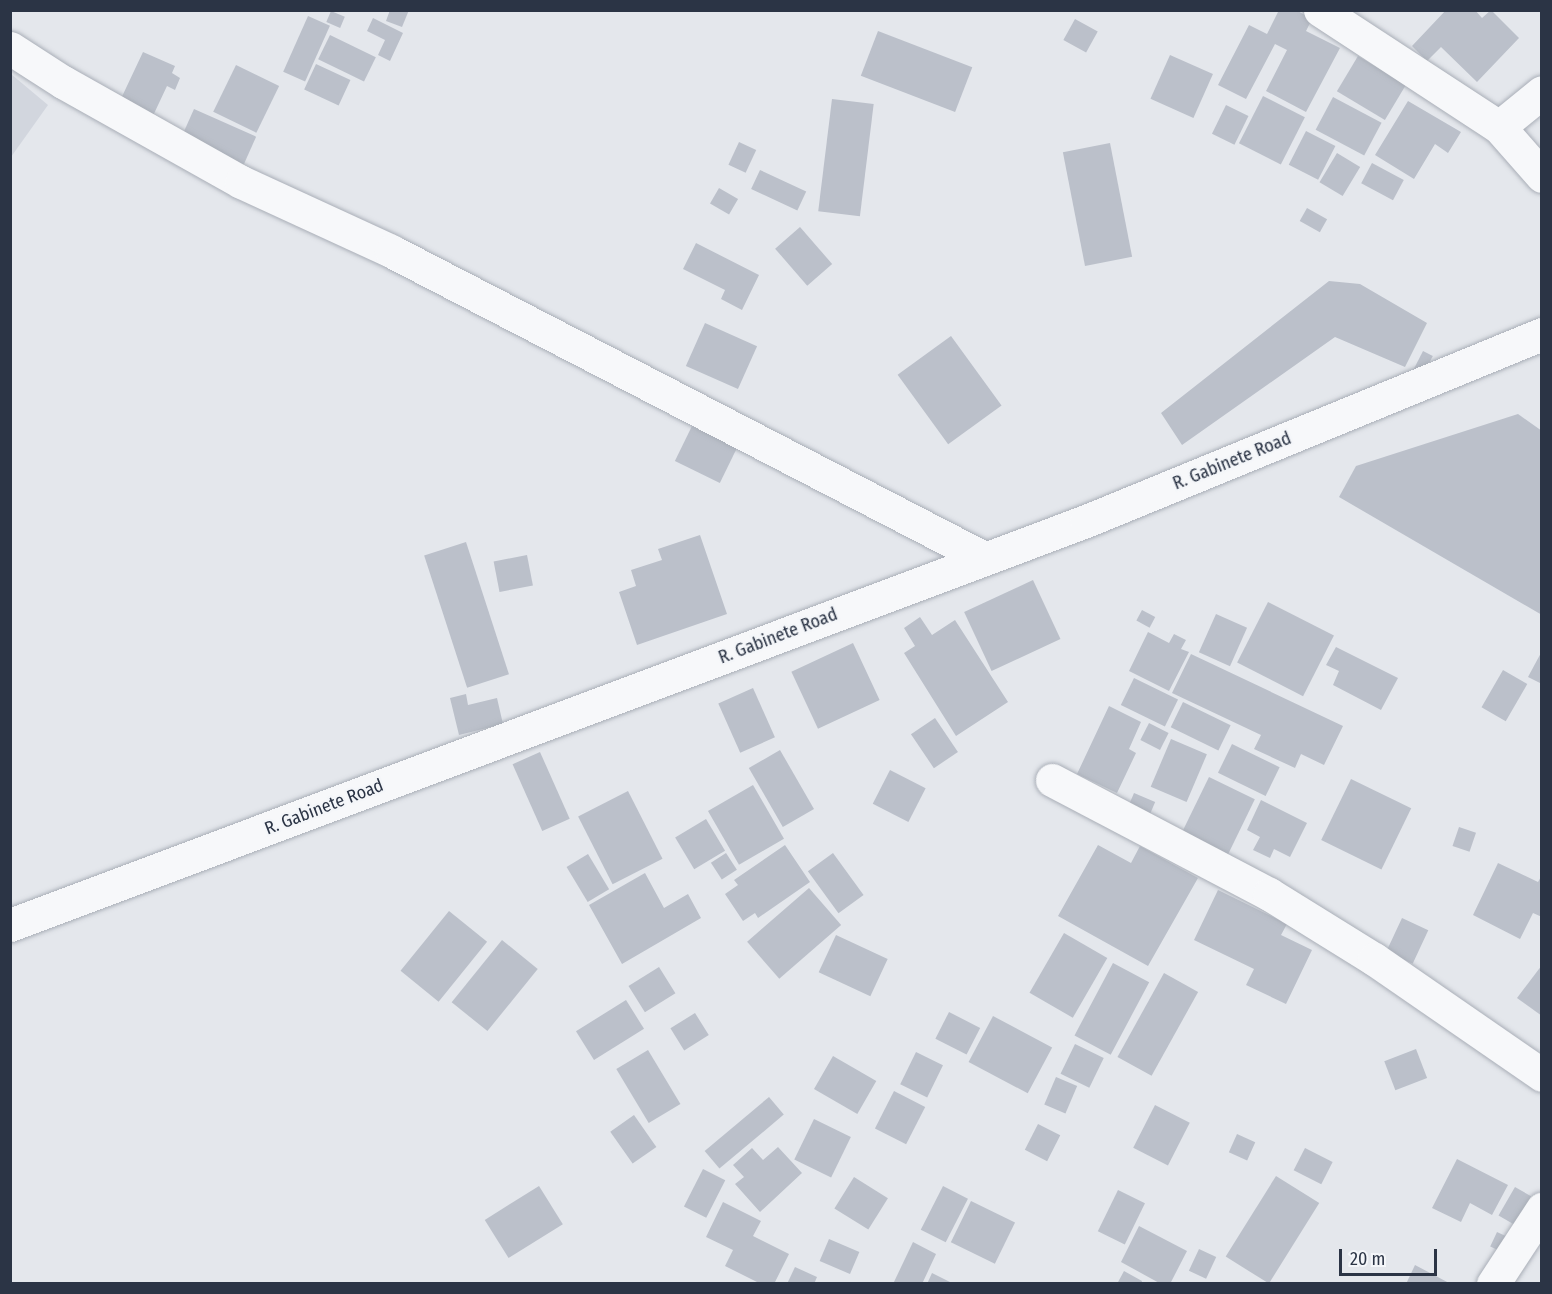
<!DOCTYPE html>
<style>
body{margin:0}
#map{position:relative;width:1552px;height:1294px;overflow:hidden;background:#e4e7ec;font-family:"Fira Sans Condensed",sans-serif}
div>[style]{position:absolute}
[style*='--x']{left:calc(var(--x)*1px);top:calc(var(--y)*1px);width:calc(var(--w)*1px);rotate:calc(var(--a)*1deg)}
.built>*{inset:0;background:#d2d6de}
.building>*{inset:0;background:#bbc0ca;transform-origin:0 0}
.roads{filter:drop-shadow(0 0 2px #a9aeb7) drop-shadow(0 0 2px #a9aeb7)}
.minor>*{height:33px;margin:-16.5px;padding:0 16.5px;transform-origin:16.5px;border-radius:16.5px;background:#f7f8fa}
span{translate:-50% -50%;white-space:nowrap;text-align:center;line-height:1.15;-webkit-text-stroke:4.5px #f4f6f9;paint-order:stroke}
.street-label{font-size:18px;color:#2b3445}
.frame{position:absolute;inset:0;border:12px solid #2b3445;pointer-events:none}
.scale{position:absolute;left:1339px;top:1249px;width:98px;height:27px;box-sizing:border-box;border:3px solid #2b3445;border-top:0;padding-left:8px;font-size:18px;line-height:21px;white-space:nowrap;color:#2b3445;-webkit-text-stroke:4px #f4f6f9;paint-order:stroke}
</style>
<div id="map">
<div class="built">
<div style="clip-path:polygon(11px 74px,48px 105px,11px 157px)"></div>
</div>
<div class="building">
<div style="clip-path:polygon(390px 10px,409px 10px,402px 27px,386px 21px)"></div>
<div style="clip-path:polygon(1279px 10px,1296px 10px,1312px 19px,1306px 31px,1340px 48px,1306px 112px,1266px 91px,1287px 50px,1275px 44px,1246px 99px,1218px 85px,1249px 25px,1267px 34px)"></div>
<div style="clip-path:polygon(1446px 10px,1475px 10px,1482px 18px,1491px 10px,1519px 38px,1477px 82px,1441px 47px,1427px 61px,1412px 46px)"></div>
<div style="left:331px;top:11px;width:15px;height:12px;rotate:23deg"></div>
<div style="left:308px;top:16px;width:24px;height:61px;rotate:24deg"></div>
<div style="clip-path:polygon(373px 18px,403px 33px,390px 61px,378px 55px,385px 40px,367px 31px)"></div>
<div style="left:1075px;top:19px;width:26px;height:24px;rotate:29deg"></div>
<div style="left:878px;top:31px;width:101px;height:48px;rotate:21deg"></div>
<div style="left:330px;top:35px;width:51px;height:27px;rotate:26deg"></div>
<div style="clip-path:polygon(143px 52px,175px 66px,172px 73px,180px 78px,175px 90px,167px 86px,151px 120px,118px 105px)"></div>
<div style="left:1170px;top:55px;width:47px;height:48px;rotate:24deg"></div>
<div style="left:1358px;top:56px;width:56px;height:41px;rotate:31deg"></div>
<div style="left:316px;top:64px;width:38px;height:28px;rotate:25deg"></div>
<div style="left:236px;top:65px;width:48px;height:52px;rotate:26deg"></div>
<div style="left:1263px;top:96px;width:47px;height:53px;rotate:27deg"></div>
<div style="left:1333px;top:97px;width:55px;height:37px;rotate:28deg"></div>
<div style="left:832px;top:99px;width:42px;height:113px;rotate:7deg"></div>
<div style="clip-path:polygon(1408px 101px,1461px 132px,1448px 153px,1435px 144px,1414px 179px,1375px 155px)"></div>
<div style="left:1226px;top:105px;width:25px;height:32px;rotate:26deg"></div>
<div style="left:194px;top:109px;width:68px;height:37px;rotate:24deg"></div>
<div style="left:1306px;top:131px;width:33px;height:38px;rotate:27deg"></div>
<div style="left:739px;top:142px;width:19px;height:25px;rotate:25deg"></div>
<div style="left:1110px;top:143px;width:116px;height:48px;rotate:79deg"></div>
<div style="left:1337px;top:153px;width:27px;height:34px;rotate:31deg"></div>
<div style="left:1372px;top:163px;width:36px;height:23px;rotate:28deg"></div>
<div style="left:760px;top:170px;width:51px;height:21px;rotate:25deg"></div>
<div style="left:719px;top:188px;width:22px;height:18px;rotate:30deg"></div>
<div style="left:1307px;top:208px;width:23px;height:15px;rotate:29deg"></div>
<div style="left:800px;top:227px;width:49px;height:33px;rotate:49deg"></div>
<div style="clip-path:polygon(696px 243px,759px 275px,742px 310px,721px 299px,725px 290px,683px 269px)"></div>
<div style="clip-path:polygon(1329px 281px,1360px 284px,1427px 323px,1405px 367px,1335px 337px,1182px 445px,1161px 413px)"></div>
<div style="left:705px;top:323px;width:57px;height:47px;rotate:24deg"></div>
<div style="left:951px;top:336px;width:86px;height:66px;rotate:54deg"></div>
<div style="left:1423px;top:351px;width:11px;height:23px;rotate:27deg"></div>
<div style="clip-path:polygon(1518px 414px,1542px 431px,1542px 615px,1339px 497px,1356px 466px)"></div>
<div style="left:692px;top:426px;width:50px;height:39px;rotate:26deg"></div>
<div style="clip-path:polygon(700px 535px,727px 614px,637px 645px,619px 592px,636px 586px,631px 570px,662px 560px,658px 549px)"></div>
<div style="left:466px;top:542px;width:139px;height:44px;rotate:72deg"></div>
<div style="left:527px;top:555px;width:31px;height:34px;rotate:79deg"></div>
<div style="left:1033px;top:580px;width:65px;height:76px;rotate:65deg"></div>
<div style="left:1268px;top:602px;width:74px;height:68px;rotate:27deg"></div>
<div style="left:1142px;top:610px;width:15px;height:12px;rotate:28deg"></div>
<div style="left:1216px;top:614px;width:34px;height:42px;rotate:24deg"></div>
<div style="clip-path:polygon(920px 617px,932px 635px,955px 620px,1008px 702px,956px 736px,904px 653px,915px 646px,904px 628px)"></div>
<div style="clip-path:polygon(1148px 632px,1169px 643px,1174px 634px,1186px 640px,1181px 649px,1189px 652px,1169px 691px,1129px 671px)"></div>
<div style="left:853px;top:643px;width:63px;height:68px;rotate:65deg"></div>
<div style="clip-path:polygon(1336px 647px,1398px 678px,1381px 710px,1333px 685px,1339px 671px,1326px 665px)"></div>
<div style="clip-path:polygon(1542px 651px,1542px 684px,1528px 677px)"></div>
<div style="clip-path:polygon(1191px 654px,1343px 726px,1324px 765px,1301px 754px,1295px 768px,1254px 749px,1261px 735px,1172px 693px)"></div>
<div style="left:1503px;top:670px;width:28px;height:43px;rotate:30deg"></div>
<div style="left:1134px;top:678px;width:49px;height:30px;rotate:26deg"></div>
<div style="left:753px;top:688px;width:54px;height:38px;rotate:66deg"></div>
<div style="clip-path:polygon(466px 694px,468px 705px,497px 698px,503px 724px,459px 735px,450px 698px)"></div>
<div style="left:1183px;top:702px;width:53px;height:28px;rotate:26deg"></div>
<div style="clip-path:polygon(1109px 706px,1141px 722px,1129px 749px,1136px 753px,1117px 793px,1077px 774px)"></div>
<div style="left:935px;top:718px;width:41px;height:29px;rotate:56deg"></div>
<div style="left:1149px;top:723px;width:22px;height:19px;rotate:27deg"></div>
<div style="left:1171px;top:739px;width:39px;height:52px;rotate:23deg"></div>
<div style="left:1232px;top:744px;width:53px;height:32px;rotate:26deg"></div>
<div style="left:780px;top:750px;width:68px;height:36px;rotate:60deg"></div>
<div style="left:540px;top:752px;width:73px;height:30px;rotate:66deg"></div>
<div style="left:890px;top:770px;width:40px;height:38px;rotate:27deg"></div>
<div style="left:1209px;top:777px;width:51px;height:61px;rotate:26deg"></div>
<div style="left:1351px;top:779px;width:67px;height:68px;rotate:26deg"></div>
<div style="left:753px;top:785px;width:62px;height:52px;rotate:60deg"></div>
<div style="left:628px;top:791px;width:76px;height:56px;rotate:63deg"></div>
<div style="left:1134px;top:793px;width:23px;height:18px;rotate:23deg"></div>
<div style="clip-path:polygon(1261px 800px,1307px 823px,1290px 857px,1274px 849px,1270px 858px,1253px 850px,1260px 837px,1247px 830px)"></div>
<div style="left:706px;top:819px;width:37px;height:36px;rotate:59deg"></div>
<div style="left:1459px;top:827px;width:18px;height:20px;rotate:19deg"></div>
<div style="clip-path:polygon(785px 845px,810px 882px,758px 918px,755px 913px,743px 921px,725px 894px,738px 885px,734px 880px)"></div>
<div style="clip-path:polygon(1098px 845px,1131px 863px,1140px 846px,1198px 878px,1148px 966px,1058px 916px)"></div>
<div style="left:726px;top:853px;width:20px;height:18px;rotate:57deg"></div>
<div style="left:833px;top:853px;width:52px;height:31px;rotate:54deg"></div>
<div style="left:588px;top:854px;width:41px;height:25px;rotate:59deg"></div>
<div style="clip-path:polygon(1498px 863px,1538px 882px,1542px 875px,1542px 917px,1533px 913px,1520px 939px,1473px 915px)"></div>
<div style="clip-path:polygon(645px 873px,664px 908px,688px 894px,701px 918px,622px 964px,589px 905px)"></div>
<div style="left:809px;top:888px;width:49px;height:82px;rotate:49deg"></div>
<div style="clip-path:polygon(1218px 890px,1287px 924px,1281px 935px,1312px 950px,1286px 1004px,1246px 985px,1254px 969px,1194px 940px)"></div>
<div style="left:449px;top:911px;width:49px;height:77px;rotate:39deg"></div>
<div style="left:1402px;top:918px;width:29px;height:37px;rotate:25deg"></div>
<div style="left:1064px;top:933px;width:50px;height:69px;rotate:30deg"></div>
<div style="left:836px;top:935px;width:57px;height:41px;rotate:25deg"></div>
<div style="left:502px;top:940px;width:46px;height:80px;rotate:39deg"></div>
<div style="left:1113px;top:963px;width:41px;height:82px;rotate:28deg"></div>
<div style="clip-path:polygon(1542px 965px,1542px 1016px,1517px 998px)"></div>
<div style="left:659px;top:967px;width:31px;height:36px;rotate:58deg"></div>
<div style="left:1164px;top:973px;width:39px;height:96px;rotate:29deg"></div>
<div style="left:626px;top:1000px;width:34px;height:59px;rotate:58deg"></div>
<div style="left:949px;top:1012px;width:35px;height:30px;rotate:27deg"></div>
<div style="left:695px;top:1013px;width:26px;height:29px;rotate:58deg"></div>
<div style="left:993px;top:1016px;width:67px;height:52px;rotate:28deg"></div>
<div style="left:1075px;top:1044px;width:32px;height:33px;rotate:26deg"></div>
<div style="left:1416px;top:1049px;width:31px;height:34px;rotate:69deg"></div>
<div style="left:648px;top:1050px;width:63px;height:37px;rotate:59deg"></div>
<div style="left:916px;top:1052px;width:30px;height:36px;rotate:26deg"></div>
<div style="left:833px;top:1056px;width:50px;height:38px;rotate:30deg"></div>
<div style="left:1056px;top:1077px;width:23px;height:30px;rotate:23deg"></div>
<div style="left:894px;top:1091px;width:35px;height:42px;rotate:27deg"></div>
<div style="left:769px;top:1097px;width:23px;height:84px;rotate:50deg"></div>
<div style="left:1155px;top:1105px;width:39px;height:48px;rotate:27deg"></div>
<div style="left:634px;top:1115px;width:39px;height:29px;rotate:55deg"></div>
<div style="left:814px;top:1119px;width:41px;height:45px;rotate:26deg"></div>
<div style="left:1038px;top:1124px;width:25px;height:29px;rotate:27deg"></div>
<div style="left:1237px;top:1134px;width:20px;height:20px;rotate:24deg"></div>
<div style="clip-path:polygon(778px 1147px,802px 1173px,760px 1212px,735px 1184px,744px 1177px,733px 1165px,752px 1148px,763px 1160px)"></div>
<div style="left:1305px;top:1148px;width:31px;height:25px;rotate:27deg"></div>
<div style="clip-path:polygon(1457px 1159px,1508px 1185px,1492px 1215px,1470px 1203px,1461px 1222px,1432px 1208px)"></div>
<div style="left:703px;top:1169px;width:25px;height:42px;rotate:27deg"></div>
<div style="left:1276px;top:1176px;width:51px;height:95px;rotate:32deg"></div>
<div style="left:854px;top:1177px;width:40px;height:37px;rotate:32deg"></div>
<div style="left:539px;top:1186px;width:45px;height:64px;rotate:58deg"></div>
<div style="left:943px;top:1186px;width:28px;height:49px;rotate:27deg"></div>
<div style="left:1515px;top:1187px;width:24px;height:33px;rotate:30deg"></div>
<div style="left:1118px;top:1190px;width:30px;height:46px;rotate:26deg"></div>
<div style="left:971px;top:1201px;width:49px;height:46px;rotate:26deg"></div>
<div style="clip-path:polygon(723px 1202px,761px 1221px,753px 1236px,789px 1254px,774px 1284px,761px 1284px,725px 1266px,733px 1250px,706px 1237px)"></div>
<div style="clip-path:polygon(1139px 1226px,1187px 1251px,1170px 1284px,1161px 1284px,1121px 1262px)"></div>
<div style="left:1497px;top:1232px;width:17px;height:16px;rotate:25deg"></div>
<div style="left:829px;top:1239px;width:33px;height:24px;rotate:23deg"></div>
<div style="clip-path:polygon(913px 1242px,936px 1254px,922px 1284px,893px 1284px)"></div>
<div style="left:1199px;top:1249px;width:19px;height:24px;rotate:25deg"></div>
<div style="clip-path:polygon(1415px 1265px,1451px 1284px,1406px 1284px)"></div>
<div style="clip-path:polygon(795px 1267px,817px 1277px,814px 1284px,787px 1284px)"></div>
<div style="clip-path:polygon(1124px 1271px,1142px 1281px,1141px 1284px,1117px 1284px)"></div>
<div style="clip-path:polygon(932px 1273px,954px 1284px,927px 1284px)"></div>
</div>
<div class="roads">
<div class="minor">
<div style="--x:1320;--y:10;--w:214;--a:33.2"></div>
<div style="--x:1499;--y:127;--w:55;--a:-39.1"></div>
<div style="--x:10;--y:48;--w:63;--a:32.7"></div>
<div style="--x:63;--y:82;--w:204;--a:29.3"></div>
<div style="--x:241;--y:182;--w:165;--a:24.7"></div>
<div style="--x:391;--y:251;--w:668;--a:27.37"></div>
<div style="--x:1499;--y:127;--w:65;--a:48.7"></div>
<div style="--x:1052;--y:780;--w:245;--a:27.7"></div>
<div style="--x:1269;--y:894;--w:123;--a:31.8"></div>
<div style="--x:1374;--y:959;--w:204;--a:34.6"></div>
<div style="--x:10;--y:925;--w:1149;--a:-20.58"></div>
<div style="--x:1086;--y:521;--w:493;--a:-22.3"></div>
<div style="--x:1493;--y:1284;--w:90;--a:-56.8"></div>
</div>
</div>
<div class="street-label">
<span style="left:1232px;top:461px;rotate:-22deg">R. Gabinete Road</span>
<span style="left:778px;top:636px;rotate:-21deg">R. Gabinete Road</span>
<span style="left:324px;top:807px;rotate:-21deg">R. Gabinete Road</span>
</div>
<div class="frame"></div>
<div class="scale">20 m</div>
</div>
